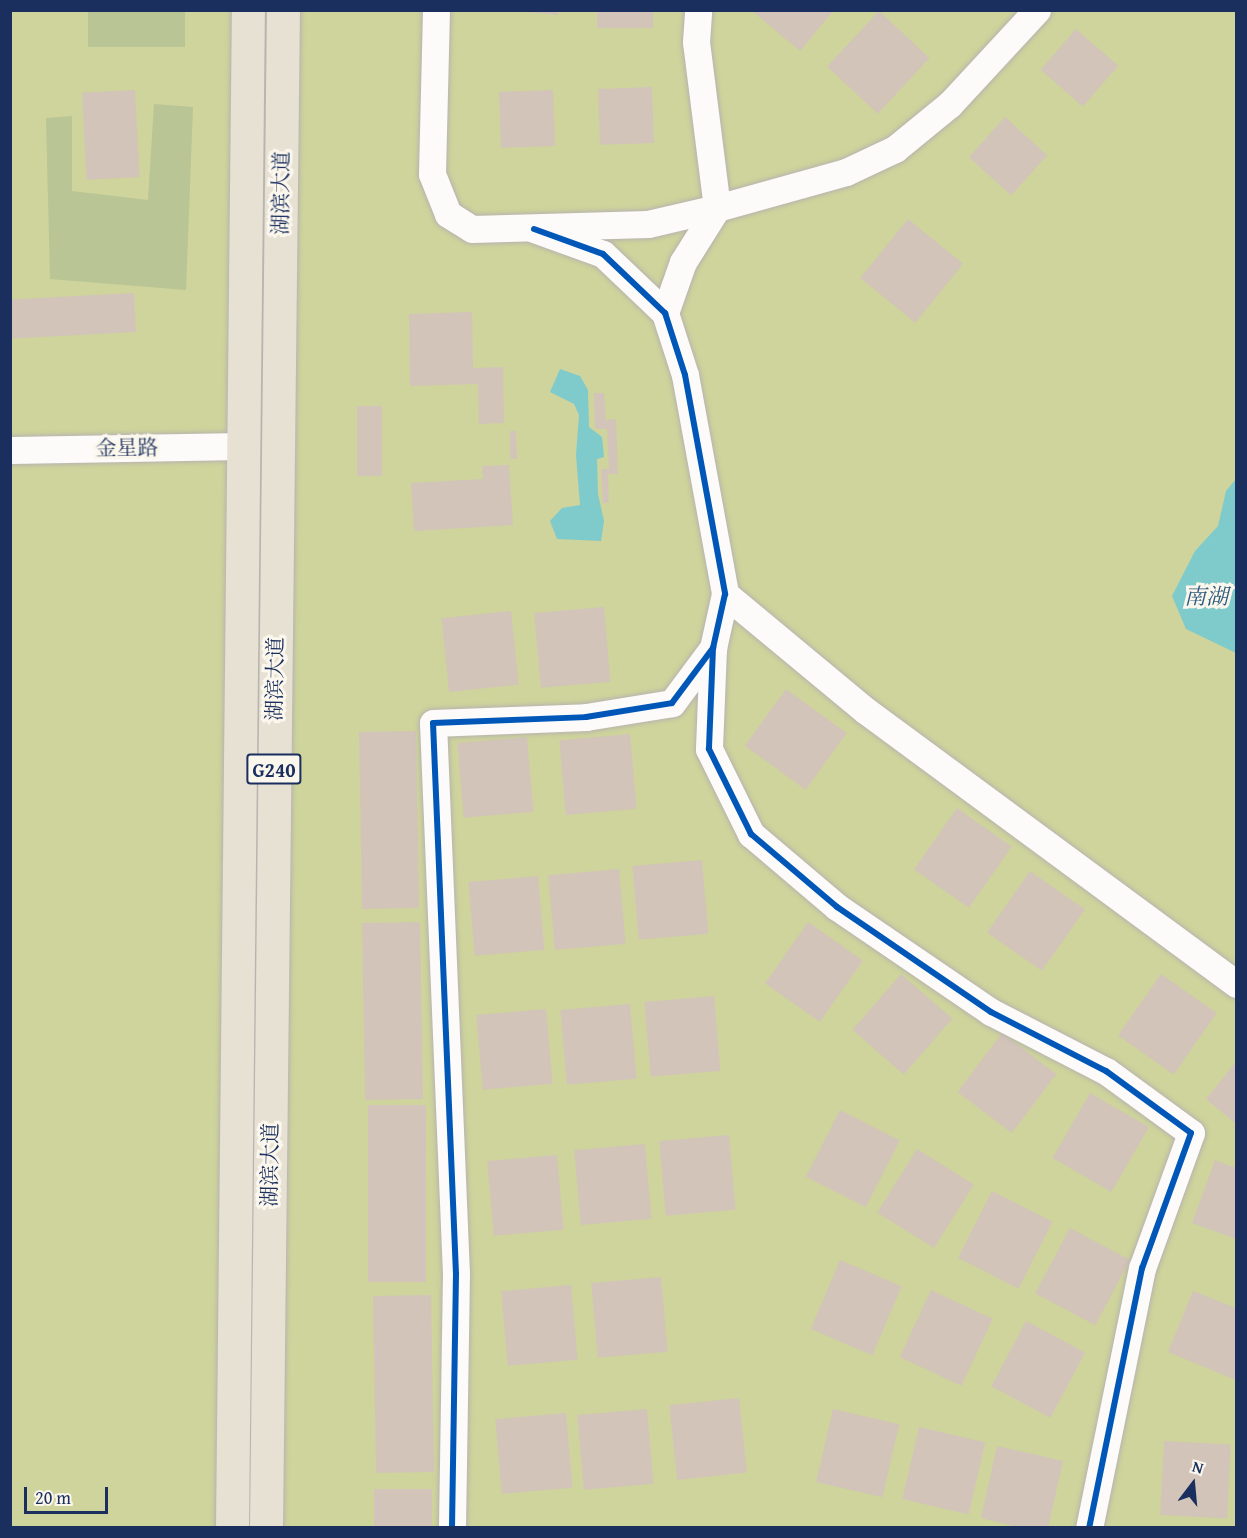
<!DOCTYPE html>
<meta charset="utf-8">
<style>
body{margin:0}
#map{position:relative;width:1247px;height:1538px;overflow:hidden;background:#ece2d5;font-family:"Gentium Book Plus","Noto Serif SC",serif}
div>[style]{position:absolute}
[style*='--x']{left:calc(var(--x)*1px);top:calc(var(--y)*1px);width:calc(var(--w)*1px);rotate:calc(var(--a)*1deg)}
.green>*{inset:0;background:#ced49b;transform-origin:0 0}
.forest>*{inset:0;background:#b9c595;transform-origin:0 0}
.water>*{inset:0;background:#7fcacb}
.building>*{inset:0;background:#d2c4b9;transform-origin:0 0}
.roads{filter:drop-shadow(0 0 2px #b7b3af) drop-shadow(0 0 2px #b7b3af)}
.minor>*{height:27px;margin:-13.5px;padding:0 13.5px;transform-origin:13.5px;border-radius:13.5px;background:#fcfbf9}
.highway>*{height:33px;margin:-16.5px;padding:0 16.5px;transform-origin:16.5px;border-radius:16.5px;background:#e7e1d4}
.cycleway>*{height:6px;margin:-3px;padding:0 3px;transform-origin:3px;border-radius:3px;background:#0057b8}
span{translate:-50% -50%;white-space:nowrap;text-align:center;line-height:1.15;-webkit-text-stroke:6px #fbf7ec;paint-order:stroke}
.shield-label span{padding:2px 4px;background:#fbf7ec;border:2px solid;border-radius:4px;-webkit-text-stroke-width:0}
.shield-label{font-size:20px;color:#1b2f5e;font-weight:700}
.street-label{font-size:21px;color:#1b2f5e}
.water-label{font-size:22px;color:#2b5a7e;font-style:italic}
.frame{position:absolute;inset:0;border:12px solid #1b2f5e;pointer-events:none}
.north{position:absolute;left:1163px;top:1454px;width:60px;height:60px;-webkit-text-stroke:4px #fbf7ec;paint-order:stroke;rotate:16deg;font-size:16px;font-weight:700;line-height:24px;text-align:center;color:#1b2f5e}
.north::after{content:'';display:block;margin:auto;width:21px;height:27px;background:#1b2f5e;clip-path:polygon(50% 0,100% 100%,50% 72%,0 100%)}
.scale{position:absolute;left:24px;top:1487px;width:84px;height:27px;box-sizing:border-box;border:3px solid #1b2f5e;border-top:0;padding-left:8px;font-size:18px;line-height:21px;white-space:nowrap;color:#1b2f5e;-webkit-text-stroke:4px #fbf7ec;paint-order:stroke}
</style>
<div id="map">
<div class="green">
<div style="left:10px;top:11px;width:1226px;height:1516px"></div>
</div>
<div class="forest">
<div style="left:88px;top:11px;width:97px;height:36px"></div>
<div style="clip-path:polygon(154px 104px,193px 107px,186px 290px,50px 279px,46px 118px,72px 116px,72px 191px,148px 200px)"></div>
</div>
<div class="water">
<div style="clip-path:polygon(560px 369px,580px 376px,588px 390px,589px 427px,602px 437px,604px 457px,597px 459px,598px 494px,604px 521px,601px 541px,557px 539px,550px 521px,562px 508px,580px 505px,576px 455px,579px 415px,574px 404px,550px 392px)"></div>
<div style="clip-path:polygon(1236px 479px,1236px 653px,1186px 629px,1172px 596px,1195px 551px,1218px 526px,1226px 491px)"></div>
</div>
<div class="building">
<div style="clip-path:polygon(506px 10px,558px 10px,558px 15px)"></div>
<div style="left:597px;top:10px;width:56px;height:18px"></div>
<div style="clip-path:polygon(751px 10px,834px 10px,800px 51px)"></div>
<div style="left:879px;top:11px;width:69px;height:76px;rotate:43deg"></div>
<div style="left:1076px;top:29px;width:56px;height:54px;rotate:41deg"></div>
<div style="left:652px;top:87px;width:56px;height:54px;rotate:88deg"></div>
<div style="left:135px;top:90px;width:87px;height:53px;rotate:87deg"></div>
<div style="left:553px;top:90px;width:56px;height:54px;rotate:88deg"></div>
<div style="left:1005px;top:117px;width:57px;height:54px;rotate:42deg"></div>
<div style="left:908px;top:219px;width:71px;height:76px;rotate:39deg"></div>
<div style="left:134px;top:293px;width:39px;height:124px;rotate:87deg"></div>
<div style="clip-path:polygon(472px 312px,473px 368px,503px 367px,504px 423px,479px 424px,478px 384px,410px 386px,409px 314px)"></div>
<div style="clip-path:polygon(594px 393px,604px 393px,606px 420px,616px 419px,618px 474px,608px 474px,609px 503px,603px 503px,601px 469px,609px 469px,607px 429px,595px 429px)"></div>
<div style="left:357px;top:406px;width:25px;height:70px"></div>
<div style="clip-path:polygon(510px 431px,516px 431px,517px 459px,510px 459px)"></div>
<div style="clip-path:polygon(509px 465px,513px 525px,414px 531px,411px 483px,483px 479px,482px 466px)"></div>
<div style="left:604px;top:607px;width:75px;height:70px;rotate:85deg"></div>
<div style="left:511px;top:611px;width:74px;height:70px;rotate:84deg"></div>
<div style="left:786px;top:689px;width:75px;height:70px;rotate:36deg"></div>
<div style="left:416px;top:731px;width:177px;height:57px;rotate:89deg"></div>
<div style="left:630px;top:734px;width:75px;height:71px;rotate:85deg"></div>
<div style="left:527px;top:737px;width:75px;height:70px;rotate:85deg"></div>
<div style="left:957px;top:808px;width:67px;height:75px;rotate:35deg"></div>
<div style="left:702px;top:860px;width:74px;height:70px;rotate:85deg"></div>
<div style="left:619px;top:869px;width:75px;height:71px;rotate:85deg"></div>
<div style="left:1030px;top:871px;width:67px;height:75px;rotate:35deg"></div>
<div style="left:538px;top:876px;width:74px;height:70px;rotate:85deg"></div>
<div style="left:420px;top:922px;width:177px;height:58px;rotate:89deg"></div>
<div style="left:808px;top:922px;width:67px;height:75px;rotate:35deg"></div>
<div style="left:901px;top:974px;width:68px;height:74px;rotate:41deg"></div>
<div style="left:1161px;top:974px;width:68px;height:75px;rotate:35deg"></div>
<div style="left:714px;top:996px;width:75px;height:70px;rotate:85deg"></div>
<div style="left:630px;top:1004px;width:75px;height:70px;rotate:85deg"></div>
<div style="left:546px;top:1009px;width:75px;height:70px;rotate:85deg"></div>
<div style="left:1002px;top:1033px;width:68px;height:74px;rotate:37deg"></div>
<div style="clip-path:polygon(1236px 1062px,1236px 1124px,1206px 1099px)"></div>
<div style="left:1090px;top:1093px;width:68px;height:75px;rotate:30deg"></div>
<div style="left:368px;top:1105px;width:58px;height:177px"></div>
<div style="left:840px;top:1110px;width:67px;height:75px;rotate:27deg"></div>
<div style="left:729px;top:1135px;width:75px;height:70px;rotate:85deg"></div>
<div style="left:645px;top:1144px;width:75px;height:71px;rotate:85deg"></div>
<div style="left:917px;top:1149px;width:67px;height:75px;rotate:32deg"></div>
<div style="left:557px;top:1155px;width:75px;height:70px;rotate:85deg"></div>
<div style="clip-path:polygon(1215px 1160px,1236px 1168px,1236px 1239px,1192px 1223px)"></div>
<div style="left:992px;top:1191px;width:68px;height:75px;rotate:27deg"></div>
<div style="left:1070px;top:1228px;width:68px;height:74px;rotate:28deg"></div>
<div style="left:840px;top:1260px;width:67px;height:75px;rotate:23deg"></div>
<div style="left:661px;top:1277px;width:75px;height:70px;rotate:85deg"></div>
<div style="left:571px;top:1285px;width:75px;height:70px;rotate:85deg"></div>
<div style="left:931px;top:1290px;width:68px;height:74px;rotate:25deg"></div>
<div style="clip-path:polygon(1193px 1291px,1236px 1308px,1236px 1380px,1168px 1352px)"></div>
<div style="left:431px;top:1295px;width:177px;height:58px;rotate:89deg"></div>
<div style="left:1026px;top:1321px;width:67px;height:74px;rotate:28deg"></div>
<div style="left:739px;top:1398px;width:75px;height:70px;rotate:84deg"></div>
<div style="left:647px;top:1409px;width:75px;height:70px;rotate:85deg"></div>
<div style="left:833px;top:1409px;width:68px;height:75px;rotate:13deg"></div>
<div style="left:566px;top:1413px;width:75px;height:71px;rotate:85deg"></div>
<div style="left:919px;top:1427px;width:68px;height:74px;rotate:13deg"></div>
<div style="left:1164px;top:1441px;width:67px;height:74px;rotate:3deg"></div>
<div style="clip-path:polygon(997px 1446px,1063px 1461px,1048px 1528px,1022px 1528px,981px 1518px)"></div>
<div style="left:432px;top:1489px;width:39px;height:58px;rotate:90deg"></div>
</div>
<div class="roads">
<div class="minor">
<div style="--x:436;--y:10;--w:164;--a:91.4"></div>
<div style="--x:432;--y:174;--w:43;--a:68.2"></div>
<div style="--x:448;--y:214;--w:28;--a:32"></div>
<div style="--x:472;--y:229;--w:176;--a:-1.6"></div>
<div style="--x:648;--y:224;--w:71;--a:-13.1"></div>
<div style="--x:717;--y:208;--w:167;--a:-97.2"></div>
<div style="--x:696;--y:42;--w:32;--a:-86"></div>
<div style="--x:534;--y:229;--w:73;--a:19.9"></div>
<div style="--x:603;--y:254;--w:86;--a:43.6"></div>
<div style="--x:665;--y:313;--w:65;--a:72.1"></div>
<div style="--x:685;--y:375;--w:223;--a:79.6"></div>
<div style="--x:725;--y:594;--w:55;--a:102.5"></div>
<div style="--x:713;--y:648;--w:101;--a:92.3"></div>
<div style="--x:709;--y:749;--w:95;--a:63.7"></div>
<div style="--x:751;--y:834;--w:113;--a:40.3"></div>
<div style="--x:837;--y:907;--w:186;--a:34.3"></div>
<div style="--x:991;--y:1012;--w:129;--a:27.2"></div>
<div style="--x:1106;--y:1071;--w:105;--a:36.1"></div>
<div style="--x:1191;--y:1133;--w:144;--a:109.9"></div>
<div style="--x:1142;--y:1268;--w:265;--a:101.5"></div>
<div style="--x:665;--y:313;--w:54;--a:-70.6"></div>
<div style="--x:683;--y:262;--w:64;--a:-57.8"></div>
<div style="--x:717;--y:208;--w:134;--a:-15.6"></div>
<div style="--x:846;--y:172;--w:54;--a:-25.1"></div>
<div style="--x:895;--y:149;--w:71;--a:-39.3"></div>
<div style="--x:950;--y:104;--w:128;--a:-47.2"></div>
<div style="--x:10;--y:450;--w:233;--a:-1"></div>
<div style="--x:725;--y:594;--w:183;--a:39.7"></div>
<div style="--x:866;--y:711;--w:460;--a:36.4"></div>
<div style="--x:452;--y:1528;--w:254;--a:-89.1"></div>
<div style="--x:456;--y:1274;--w:551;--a:-92.39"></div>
<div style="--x:433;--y:723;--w:153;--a:-2.2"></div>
<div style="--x:586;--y:717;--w:87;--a:-9.2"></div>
<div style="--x:672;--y:703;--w:69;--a:-53.3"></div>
</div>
<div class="highway">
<div style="--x:232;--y:1528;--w:1518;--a:-89.4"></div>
<div style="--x:266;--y:1528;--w:1518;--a:-89.36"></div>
</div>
</div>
<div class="cycleway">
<div style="--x:534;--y:229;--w:73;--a:19.9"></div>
<div style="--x:603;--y:254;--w:86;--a:43.6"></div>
<div style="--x:665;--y:313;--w:65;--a:72.1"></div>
<div style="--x:685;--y:375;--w:223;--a:79.6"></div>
<div style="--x:725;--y:594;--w:55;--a:102.5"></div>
<div style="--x:713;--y:648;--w:101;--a:92.3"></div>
<div style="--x:709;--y:749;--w:95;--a:63.7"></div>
<div style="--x:751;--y:834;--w:113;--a:40.3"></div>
<div style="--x:837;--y:907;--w:186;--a:34.3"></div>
<div style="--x:991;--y:1012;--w:129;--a:27.2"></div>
<div style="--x:1106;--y:1071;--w:105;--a:36.1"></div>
<div style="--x:1191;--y:1133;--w:144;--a:109.9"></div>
<div style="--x:1142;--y:1268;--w:265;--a:101.5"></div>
<div style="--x:452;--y:1528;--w:254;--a:-89.1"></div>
<div style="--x:456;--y:1274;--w:551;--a:-92.39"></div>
<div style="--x:433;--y:723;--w:153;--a:-2.2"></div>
<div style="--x:586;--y:717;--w:87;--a:-9.2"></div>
<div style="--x:672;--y:703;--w:69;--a:-53.3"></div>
</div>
<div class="shield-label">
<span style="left:274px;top:769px">G240</span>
</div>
<div class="street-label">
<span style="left:281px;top:193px;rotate:-89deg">湖滨大道</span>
<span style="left:127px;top:448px;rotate:-1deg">金星路</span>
<span style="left:275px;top:679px;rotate:-89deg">湖滨大道</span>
<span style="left:270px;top:1165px;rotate:-89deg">湖滨大道</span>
</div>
<div class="water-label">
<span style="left:1206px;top:597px">南湖</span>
</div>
<div class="frame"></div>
<div class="north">N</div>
<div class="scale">20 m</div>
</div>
